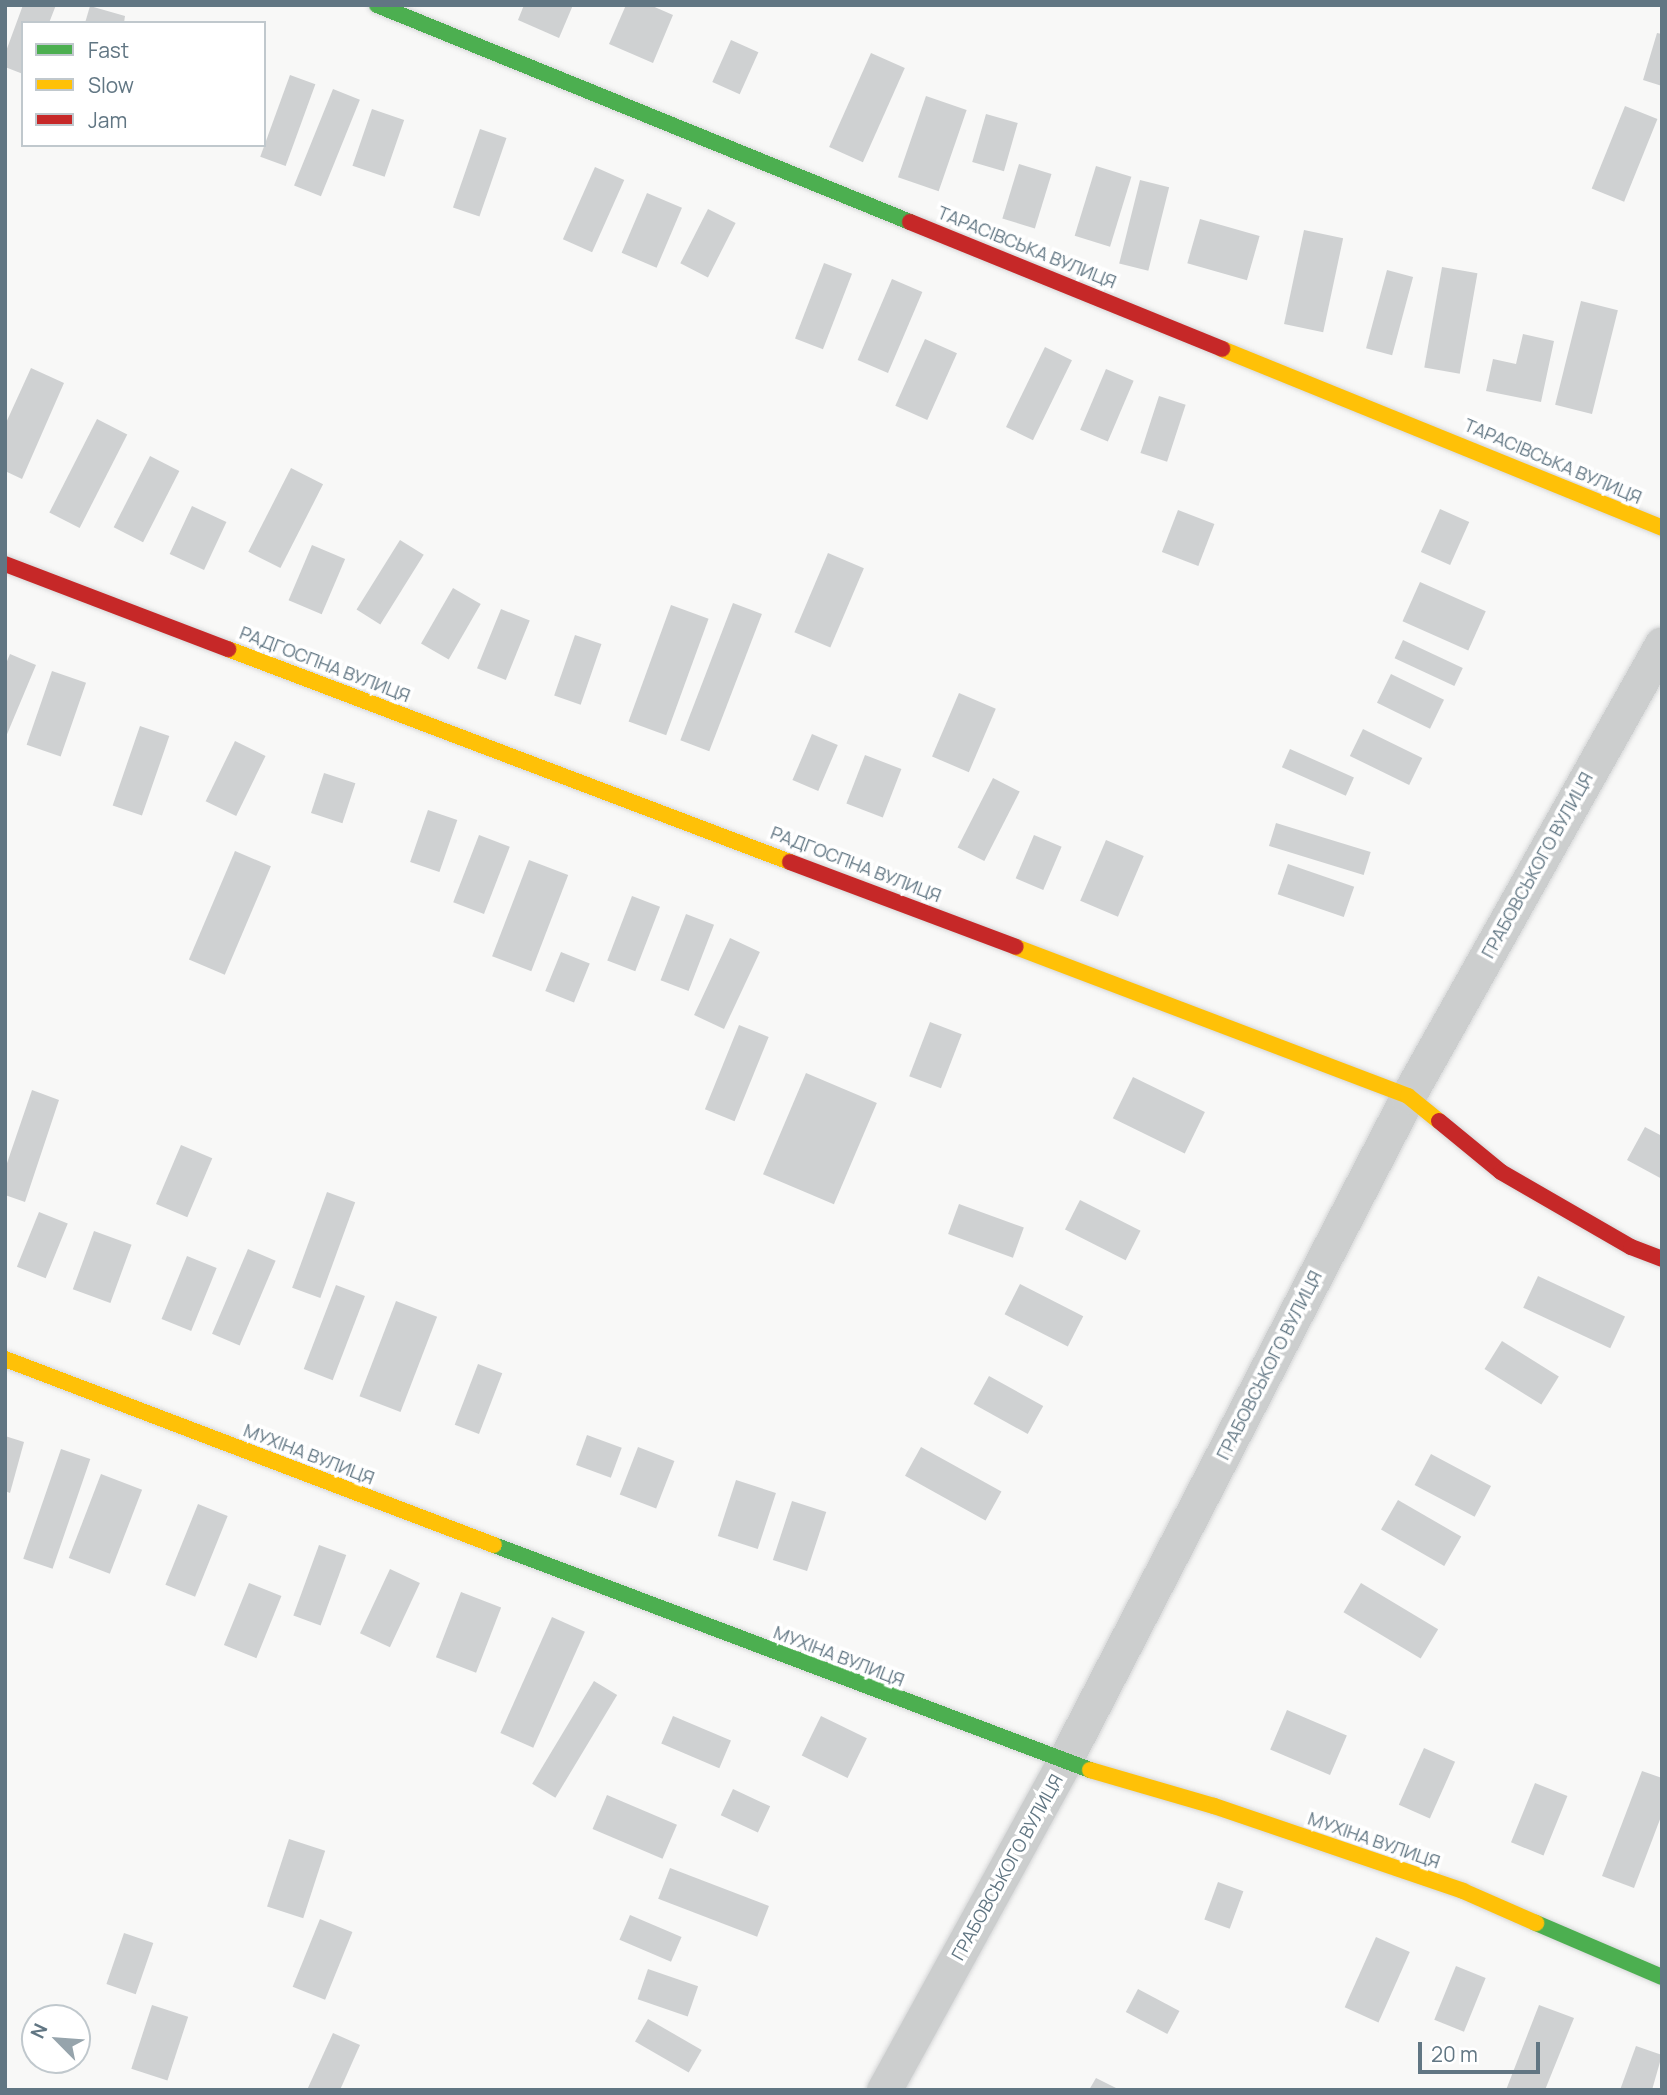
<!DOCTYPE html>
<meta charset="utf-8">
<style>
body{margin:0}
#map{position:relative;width:1667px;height:2095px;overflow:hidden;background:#f8f8f7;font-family:Manrope,sans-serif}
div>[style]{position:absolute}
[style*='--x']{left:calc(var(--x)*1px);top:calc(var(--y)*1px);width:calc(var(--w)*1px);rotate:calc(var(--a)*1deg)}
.building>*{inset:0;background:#cfd1d2;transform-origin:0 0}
.roads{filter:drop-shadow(0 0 2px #d5d6d7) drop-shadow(0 0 2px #d5d6d7)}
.street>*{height:35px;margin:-17.5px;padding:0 17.5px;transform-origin:17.5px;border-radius:17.5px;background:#cccece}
.fast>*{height:16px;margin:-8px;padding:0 8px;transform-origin:8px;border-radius:8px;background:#4caf50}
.slow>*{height:16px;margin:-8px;padding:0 8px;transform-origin:8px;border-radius:8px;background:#ffc107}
.jam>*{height:16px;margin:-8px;padding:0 8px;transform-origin:8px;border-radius:8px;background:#c62828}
span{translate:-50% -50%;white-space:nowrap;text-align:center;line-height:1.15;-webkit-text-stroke:7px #fff;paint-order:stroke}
.street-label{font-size:18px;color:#617683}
.frame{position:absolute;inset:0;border:7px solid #617683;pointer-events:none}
.legend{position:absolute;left:21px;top:21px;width:245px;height:126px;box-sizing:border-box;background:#fff;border:2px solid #c0c8cd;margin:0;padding:9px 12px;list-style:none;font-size:21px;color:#617683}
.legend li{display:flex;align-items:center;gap:14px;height:35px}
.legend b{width:35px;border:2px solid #c0c8cd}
.north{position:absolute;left:21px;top:2004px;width:70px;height:70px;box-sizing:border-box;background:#fff;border:2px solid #c0c8cd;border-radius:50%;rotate:295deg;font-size:19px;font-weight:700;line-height:28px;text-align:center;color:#617683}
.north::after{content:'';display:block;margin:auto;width:24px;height:32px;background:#96a4ac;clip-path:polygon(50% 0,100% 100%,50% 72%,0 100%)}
.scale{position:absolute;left:1418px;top:2042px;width:122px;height:32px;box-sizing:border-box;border:4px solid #617683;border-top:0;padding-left:9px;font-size:21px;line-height:24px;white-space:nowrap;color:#617683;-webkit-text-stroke:5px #fff;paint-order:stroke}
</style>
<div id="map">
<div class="building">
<div style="clip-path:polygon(23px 5px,56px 5px,49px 23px,23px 23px,23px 74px,5px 67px,5px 54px)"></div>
<div style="clip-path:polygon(524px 5px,573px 5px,559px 38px,518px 20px)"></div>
<div style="clip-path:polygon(626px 5px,650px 5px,673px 15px,653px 63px,609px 44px)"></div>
<div style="clip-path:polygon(90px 6px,125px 16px,124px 23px,85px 23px)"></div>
<div style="clip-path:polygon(1657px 33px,1662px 34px,1662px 86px,1643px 80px)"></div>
<div style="left:731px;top:40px;width:30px;height:46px;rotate:24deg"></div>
<div style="left:871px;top:53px;width:37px;height:103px;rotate:24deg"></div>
<div style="left:290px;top:75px;width:27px;height:87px;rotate:20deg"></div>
<div style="left:333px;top:89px;width:29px;height:104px;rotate:22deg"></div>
<div style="left:926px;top:96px;width:43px;height:86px;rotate:19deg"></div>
<div style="left:1625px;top:106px;width:35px;height:89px;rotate:22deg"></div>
<div style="left:372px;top:109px;width:34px;height:60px;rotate:19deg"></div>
<div style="left:986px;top:114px;width:33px;height:50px;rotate:16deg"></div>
<div style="left:480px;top:129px;width:28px;height:83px;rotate:19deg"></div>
<div style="left:1019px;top:164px;width:34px;height:57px;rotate:17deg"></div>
<div style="left:1096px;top:166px;width:37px;height:73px;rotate:17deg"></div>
<div style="left:595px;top:167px;width:32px;height:79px;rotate:24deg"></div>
<div style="left:1140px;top:180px;width:30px;height:86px;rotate:14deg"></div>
<div style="left:647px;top:193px;width:38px;height:65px;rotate:23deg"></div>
<div style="left:708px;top:209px;width:31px;height:61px;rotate:27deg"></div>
<div style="left:1200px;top:219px;width:62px;height:46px;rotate:16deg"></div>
<div style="left:1304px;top:230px;width:40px;height:96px;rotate:12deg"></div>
<div style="left:824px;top:263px;width:30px;height:81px;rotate:21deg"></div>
<div style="left:1442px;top:267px;width:36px;height:102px;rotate:10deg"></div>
<div style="left:1387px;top:270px;width:27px;height:81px;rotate:15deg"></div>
<div style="left:892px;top:279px;width:33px;height:88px;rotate:23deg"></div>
<div style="left:1581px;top:301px;width:38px;height:107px;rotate:14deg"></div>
<div style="clip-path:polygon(1523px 334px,1554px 341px,1541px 402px,1486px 391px,1493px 359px,1516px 364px)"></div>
<div style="left:925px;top:339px;width:35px;height:73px;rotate:24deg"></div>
<div style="left:1045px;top:347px;width:30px;height:89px;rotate:26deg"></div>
<div style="clip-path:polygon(31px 368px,64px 383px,22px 479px,5px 471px,5px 425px)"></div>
<div style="left:1106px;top:369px;width:30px;height:66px;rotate:23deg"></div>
<div style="left:1159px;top:396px;width:28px;height:60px;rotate:18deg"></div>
<div style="left:97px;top:419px;width:34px;height:105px;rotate:27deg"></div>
<div style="left:150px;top:456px;width:33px;height:80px;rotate:27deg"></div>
<div style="left:291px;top:468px;width:36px;height:94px;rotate:27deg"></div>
<div style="left:192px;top:506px;width:38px;height:53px;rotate:25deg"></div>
<div style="left:1440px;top:509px;width:32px;height:47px;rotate:24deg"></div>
<div style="left:1178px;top:510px;width:39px;height:45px;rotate:21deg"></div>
<div style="left:400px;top:540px;width:28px;height:82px;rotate:32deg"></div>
<div style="left:312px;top:545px;width:36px;height:60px;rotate:23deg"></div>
<div style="left:828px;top:553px;width:39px;height:86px;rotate:23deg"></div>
<div style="left:1420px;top:582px;width:72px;height:43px;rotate:24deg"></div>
<div style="left:453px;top:588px;width:32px;height:64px;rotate:30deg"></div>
<div style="left:733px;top:603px;width:31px;height:147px;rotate:21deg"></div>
<div style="left:671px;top:605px;width:40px;height:124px;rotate:20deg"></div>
<div style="left:501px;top:609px;width:31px;height:64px;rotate:22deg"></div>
<div style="left:575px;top:635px;width:28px;height:64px;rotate:19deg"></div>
<div style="left:1403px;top:640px;width:66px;height:20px;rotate:25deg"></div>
<div style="clip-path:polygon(10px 654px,36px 665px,5px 739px,5px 666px)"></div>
<div style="left:52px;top:671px;width:36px;height:78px;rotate:19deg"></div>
<div style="left:1391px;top:674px;width:59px;height:32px;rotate:26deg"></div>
<div style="left:959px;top:693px;width:40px;height:69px;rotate:23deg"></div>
<div style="left:140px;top:726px;width:31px;height:84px;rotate:19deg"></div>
<div style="left:1363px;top:729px;width:66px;height:30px;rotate:26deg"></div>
<div style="left:812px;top:734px;width:28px;height:50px;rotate:23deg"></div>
<div style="left:235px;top:741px;width:34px;height:67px;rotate:26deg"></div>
<div style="left:1290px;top:749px;width:70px;height:20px;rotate:24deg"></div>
<div style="left:865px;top:755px;width:39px;height:52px;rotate:21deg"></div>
<div style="left:324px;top:773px;width:33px;height:42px;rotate:18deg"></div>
<div style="left:993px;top:778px;width:30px;height:78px;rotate:27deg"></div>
<div style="left:428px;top:810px;width:31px;height:55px;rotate:19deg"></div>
<div style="left:1276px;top:823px;width:99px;height:24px;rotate:17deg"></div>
<div style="left:479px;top:835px;width:33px;height:72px;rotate:21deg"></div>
<div style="left:1034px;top:835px;width:30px;height:47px;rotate:23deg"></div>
<div style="left:1106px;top:840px;width:41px;height:66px;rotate:23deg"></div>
<div style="left:235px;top:851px;width:39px;height:118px;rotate:23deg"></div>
<div style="left:529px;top:860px;width:42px;height:103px;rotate:21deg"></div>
<div style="left:1288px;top:864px;width:70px;height:32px;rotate:19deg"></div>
<div style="left:632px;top:896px;width:30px;height:69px;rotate:21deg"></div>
<div style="left:686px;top:914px;width:30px;height:71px;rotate:21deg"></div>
<div style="left:730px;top:938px;width:33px;height:85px;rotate:25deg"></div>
<div style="left:561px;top:952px;width:31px;height:42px;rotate:22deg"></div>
<div style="left:930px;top:1022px;width:34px;height:58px;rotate:21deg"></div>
<div style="left:739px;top:1025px;width:32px;height:91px;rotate:22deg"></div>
<div style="left:806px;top:1073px;width:77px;height:110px;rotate:23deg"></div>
<div style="left:1133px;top:1077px;width:80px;height:46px;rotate:26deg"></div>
<div style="clip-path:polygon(32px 1090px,59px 1100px,25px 1202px,5px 1195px,5px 1169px)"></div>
<div style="clip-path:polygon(1645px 1127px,1662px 1136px,1662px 1179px,1627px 1160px)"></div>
<div style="left:181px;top:1145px;width:34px;height:64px;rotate:23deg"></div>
<div style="left:327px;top:1192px;width:30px;height:102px;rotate:20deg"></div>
<div style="left:1080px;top:1200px;width:68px;height:33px;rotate:27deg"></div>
<div style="left:959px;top:1204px;width:69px;height:32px;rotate:20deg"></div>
<div style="left:39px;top:1212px;width:31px;height:59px;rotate:22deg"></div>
<div style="left:94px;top:1231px;width:40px;height:62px;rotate:20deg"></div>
<div style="left:248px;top:1249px;width:30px;height:92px;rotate:23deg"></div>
<div style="left:187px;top:1256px;width:32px;height:68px;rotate:22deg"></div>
<div style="left:1538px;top:1276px;width:96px;height:35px;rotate:25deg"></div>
<div style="left:1020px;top:1284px;width:71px;height:34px;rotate:27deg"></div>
<div style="left:336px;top:1285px;width:31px;height:90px;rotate:21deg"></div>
<div style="left:396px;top:1301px;width:44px;height:102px;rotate:21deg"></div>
<div style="left:1502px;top:1341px;width:67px;height:33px;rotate:32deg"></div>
<div style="left:478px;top:1364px;width:26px;height:65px;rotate:21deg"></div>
<div style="left:989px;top:1376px;width:62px;height:32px;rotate:29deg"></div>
<div style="left:587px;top:1435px;width:37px;height:32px;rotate:20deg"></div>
<div style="clip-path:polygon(5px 1436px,24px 1442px,10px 1493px,5px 1491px)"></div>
<div style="left:638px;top:1447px;width:39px;height:51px;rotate:21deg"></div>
<div style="left:921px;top:1447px;width:92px;height:33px;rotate:29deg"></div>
<div style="left:61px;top:1449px;width:31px;height:116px;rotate:19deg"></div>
<div style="left:1431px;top:1454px;width:68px;height:35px;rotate:28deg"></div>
<div style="left:101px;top:1474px;width:44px;height:90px;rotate:21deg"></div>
<div style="left:736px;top:1480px;width:42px;height:59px;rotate:18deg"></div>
<div style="left:1398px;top:1500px;width:73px;height:34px;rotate:30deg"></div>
<div style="left:792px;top:1501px;width:36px;height:62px;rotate:18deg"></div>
<div style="left:198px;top:1504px;width:32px;height:87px;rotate:22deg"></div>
<div style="left:319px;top:1545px;width:29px;height:75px;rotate:20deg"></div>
<div style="left:390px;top:1569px;width:33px;height:71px;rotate:25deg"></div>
<div style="left:249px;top:1583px;width:35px;height:67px;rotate:22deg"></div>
<div style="left:1361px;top:1583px;width:90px;height:34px;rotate:31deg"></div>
<div style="left:461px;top:1592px;width:43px;height:70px;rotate:21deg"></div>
<div style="left:552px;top:1617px;width:36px;height:127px;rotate:24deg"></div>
<div style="left:594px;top:1681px;width:27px;height:120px;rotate:31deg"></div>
<div style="left:1287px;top:1710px;width:65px;height:43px;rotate:23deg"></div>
<div style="left:673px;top:1716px;width:63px;height:30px;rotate:23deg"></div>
<div style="left:821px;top:1716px;width:51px;height:44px;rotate:26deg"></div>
<div style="left:1424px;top:1748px;width:34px;height:62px;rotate:24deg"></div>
<div style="clip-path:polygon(1642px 1771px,1662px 1778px,1662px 1814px,1634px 1888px,1602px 1876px)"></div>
<div style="left:1535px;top:1783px;width:35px;height:64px;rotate:22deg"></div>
<div style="left:733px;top:1789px;width:41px;height:29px;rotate:25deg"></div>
<div style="left:607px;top:1795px;width:76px;height:37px;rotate:23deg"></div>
<div style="left:289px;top:1839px;width:38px;height:71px;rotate:18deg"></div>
<div style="left:670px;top:1868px;width:106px;height:33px;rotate:21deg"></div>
<div style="left:1218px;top:1882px;width:27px;height:40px;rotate:20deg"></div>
<div style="left:630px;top:1915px;width:56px;height:27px;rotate:23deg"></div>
<div style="left:320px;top:1919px;width:35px;height:73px;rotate:22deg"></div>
<div style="left:124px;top:1933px;width:31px;height:54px;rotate:19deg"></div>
<div style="left:1376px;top:1937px;width:37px;height:77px;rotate:24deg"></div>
<div style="left:1456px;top:1966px;width:32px;height:58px;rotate:22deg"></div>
<div style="left:648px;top:1969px;width:53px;height:32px;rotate:19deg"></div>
<div style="left:1138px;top:1989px;width:47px;height:26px;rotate:28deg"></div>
<div style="left:152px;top:2005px;width:38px;height:67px;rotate:18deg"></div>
<div style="clip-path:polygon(1539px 2005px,1574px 2018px,1545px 2090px,1506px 2090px)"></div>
<div style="left:648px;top:2019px;width:62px;height:26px;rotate:30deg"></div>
<div style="clip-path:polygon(333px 2033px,360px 2045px,340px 2090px,307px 2090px)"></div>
<div style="clip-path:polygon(1636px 2046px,1662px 2055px,1652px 2090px,1620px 2090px)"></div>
<div style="clip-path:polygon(1096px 2078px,1120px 2090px,1089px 2090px)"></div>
</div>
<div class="roads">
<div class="street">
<div style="--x:884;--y:2090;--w:374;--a:-61.2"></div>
<div style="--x:1064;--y:1762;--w:750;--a:-62.68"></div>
<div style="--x:1408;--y:1096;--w:518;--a:-60.67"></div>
</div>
<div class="fast">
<div style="--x:377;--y:5;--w:575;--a:22.15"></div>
<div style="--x:494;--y:1545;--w:637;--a:20.68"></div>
<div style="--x:1536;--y:1923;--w:137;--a:23.2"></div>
</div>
<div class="slow">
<div style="--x:1222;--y:349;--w:475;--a:22.1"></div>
<div style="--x:228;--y:649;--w:601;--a:20.76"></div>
<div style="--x:1016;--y:947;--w:419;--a:20.8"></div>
<div style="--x:1408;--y:1096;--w:40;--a:39"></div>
<div style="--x:5;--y:1359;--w:523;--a:20.83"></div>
<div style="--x:1090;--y:1770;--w:129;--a:16.2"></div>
<div style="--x:1214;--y:1806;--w:263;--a:18.8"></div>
<div style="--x:1463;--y:1891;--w:80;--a:23.7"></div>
</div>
<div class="jam">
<div style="--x:910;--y:222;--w:337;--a:22.1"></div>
<div style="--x:5;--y:564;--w:239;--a:20.9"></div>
<div style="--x:790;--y:862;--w:241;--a:20.6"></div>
<div style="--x:1439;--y:1121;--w:80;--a:39.4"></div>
<div style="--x:1501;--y:1172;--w:150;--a:30"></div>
<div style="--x:1631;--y:1247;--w:33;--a:21"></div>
</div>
</div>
<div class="street-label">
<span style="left:1027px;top:247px;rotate:22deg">ТАРАСІВСЬКА ВУЛИЦЯ</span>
<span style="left:1553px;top:461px;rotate:23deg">ТАРАСІВСЬКА ВУЛИЦЯ</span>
<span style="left:325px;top:664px;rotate:21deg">РАДГОСПНА ВУЛИЦЯ</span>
<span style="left:856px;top:864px;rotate:21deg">РАДГОСПНА ВУЛИЦЯ</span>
<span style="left:1537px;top:865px;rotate:-61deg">ГРАБОВСЬКОГО ВУЛИЦЯ</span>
<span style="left:1269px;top:1365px;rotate:-63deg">ГРАБОВСЬКОГО ВУЛИЦЯ</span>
<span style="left:309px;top:1454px;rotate:21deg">МУХІНА ВУЛИЦЯ</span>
<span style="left:839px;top:1656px;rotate:21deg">МУХІНА ВУЛИЦЯ</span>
<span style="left:1374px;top:1840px;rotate:19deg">МУХІНА ВУЛИЦЯ</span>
<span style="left:1007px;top:1867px;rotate:-61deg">ГРАБОВСЬКОГО ВУЛИЦЯ</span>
</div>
<div class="frame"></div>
<ul class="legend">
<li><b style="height:9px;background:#4caf50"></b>Fast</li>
<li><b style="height:9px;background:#ffc107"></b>Slow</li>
<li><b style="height:9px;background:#c62828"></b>Jam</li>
</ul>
<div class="north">N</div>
<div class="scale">20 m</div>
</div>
